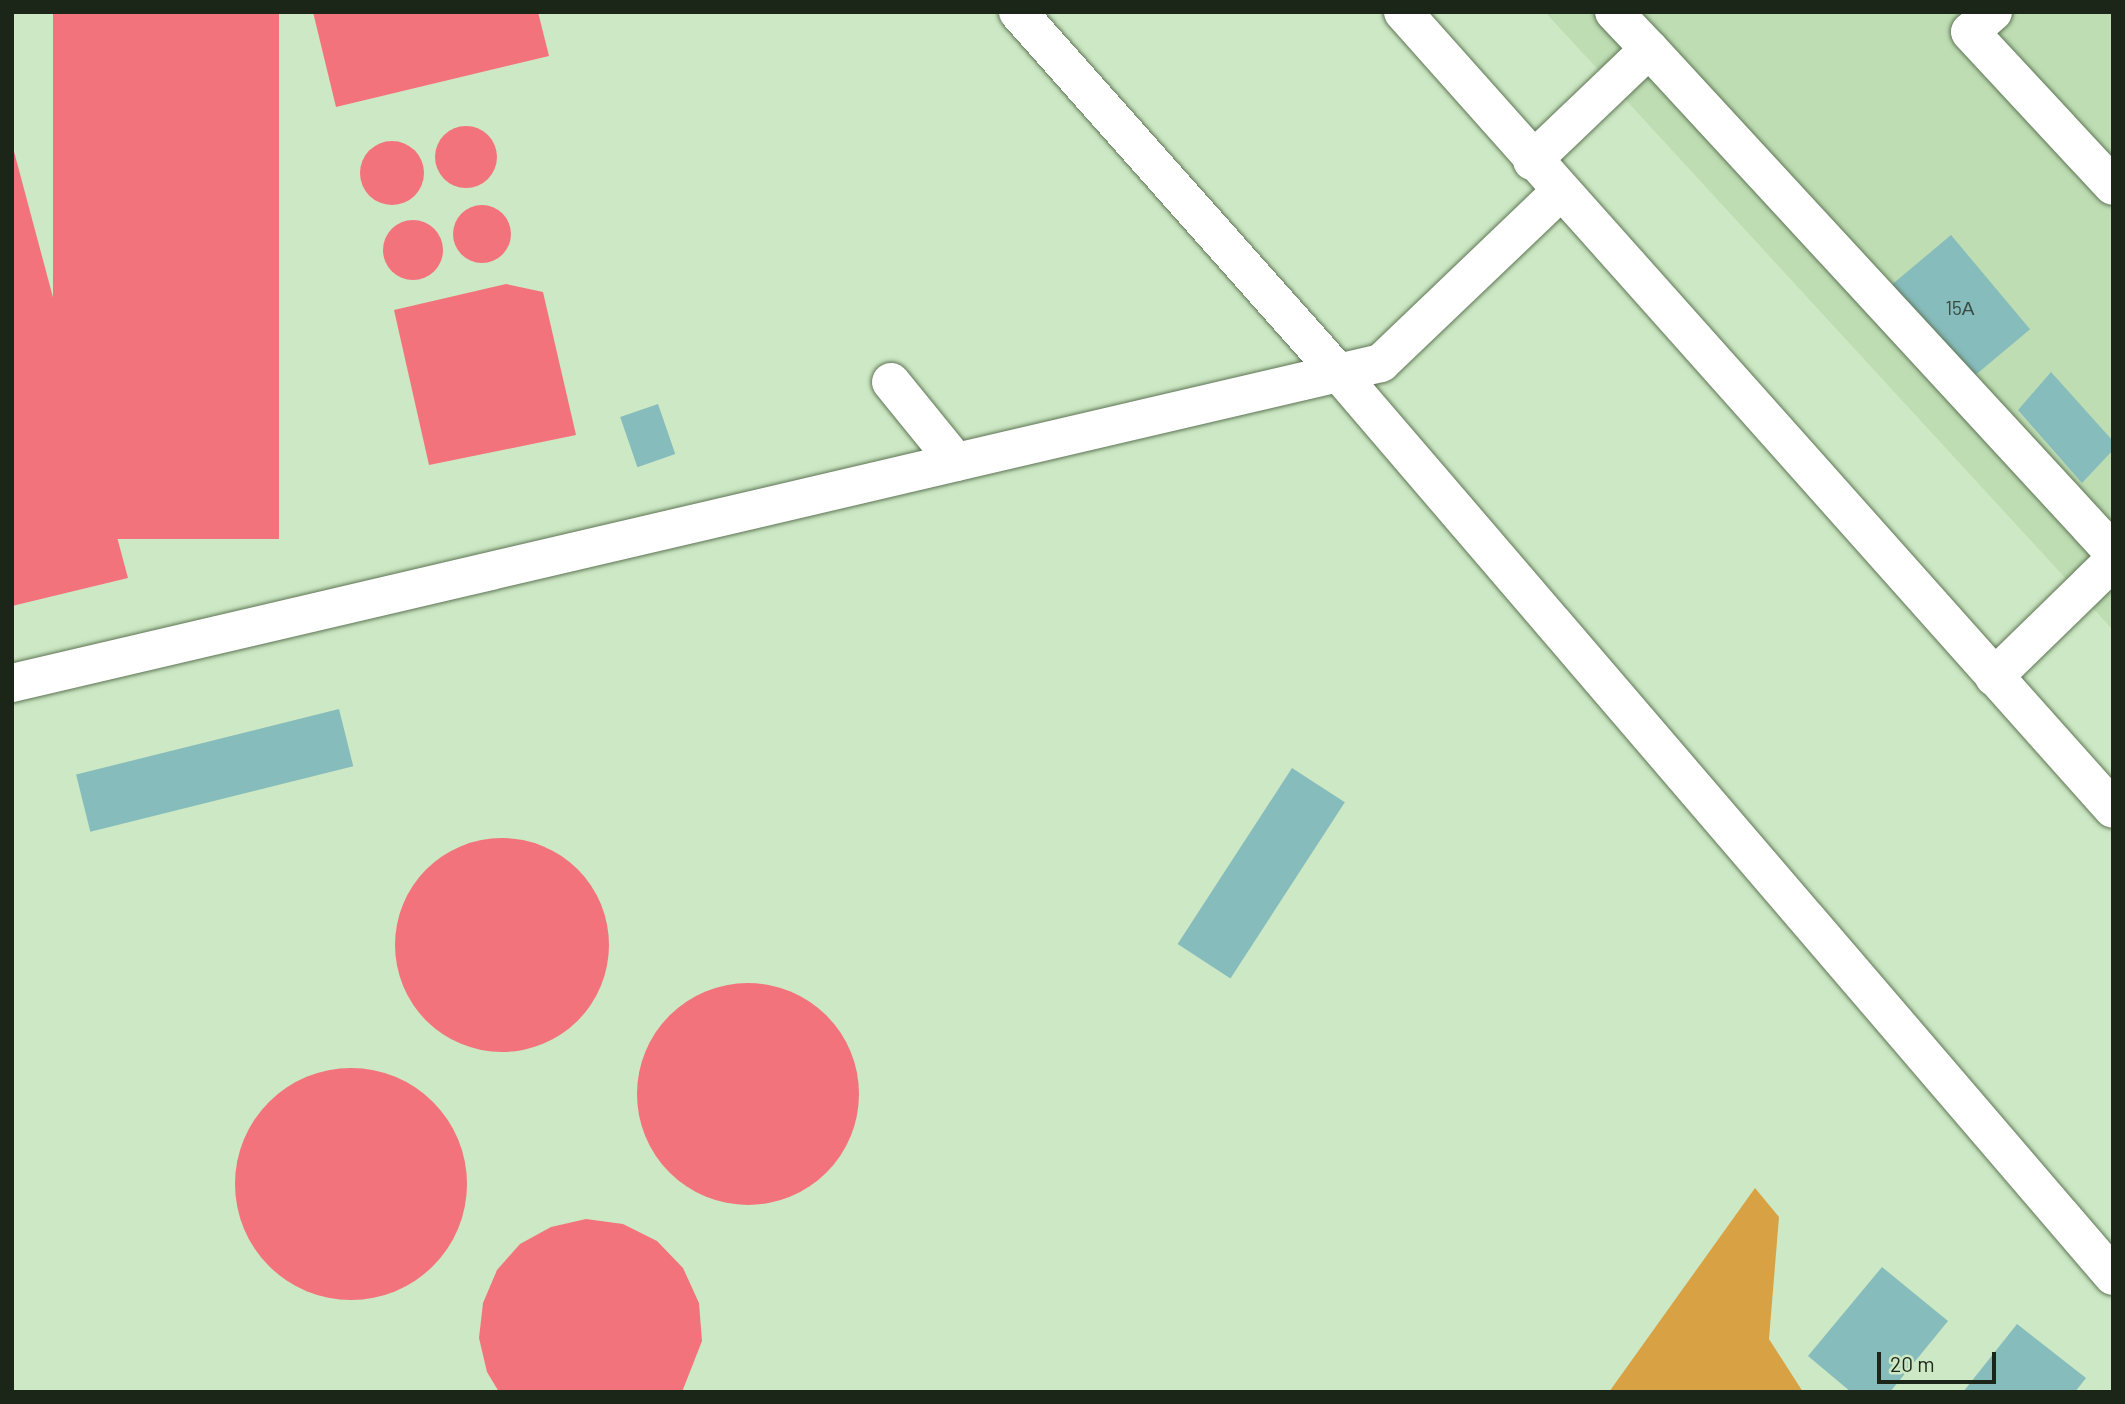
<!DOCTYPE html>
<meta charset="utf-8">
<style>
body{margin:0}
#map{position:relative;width:2125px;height:1404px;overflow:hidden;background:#cde8c4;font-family:Barlow,sans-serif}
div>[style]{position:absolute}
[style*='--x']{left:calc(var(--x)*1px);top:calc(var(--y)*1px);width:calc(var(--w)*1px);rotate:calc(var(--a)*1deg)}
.built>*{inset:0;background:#beddb3}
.forest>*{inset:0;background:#d8a244}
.water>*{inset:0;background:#f3737c;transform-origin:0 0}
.round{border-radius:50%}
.building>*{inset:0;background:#87bcbd;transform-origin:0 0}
.roads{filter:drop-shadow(0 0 2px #5e7555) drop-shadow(0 0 2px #5e7555)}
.minor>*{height:38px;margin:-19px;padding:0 19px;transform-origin:19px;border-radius:19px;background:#fff}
span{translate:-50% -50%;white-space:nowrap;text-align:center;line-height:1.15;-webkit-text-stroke:5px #cde8c4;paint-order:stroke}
.number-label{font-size:19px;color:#364b41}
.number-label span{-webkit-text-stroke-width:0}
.frame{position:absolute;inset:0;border:14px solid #1b2518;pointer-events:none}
.scale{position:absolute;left:1877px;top:1352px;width:119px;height:32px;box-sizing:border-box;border:4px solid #1b2518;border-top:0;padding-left:9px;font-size:21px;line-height:24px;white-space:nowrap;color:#1b2518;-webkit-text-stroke:5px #cde8c4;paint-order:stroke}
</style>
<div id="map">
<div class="built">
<div style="clip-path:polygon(1545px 12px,2113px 12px,2113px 630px)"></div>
</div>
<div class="forest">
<div style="clip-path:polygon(1755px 1188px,1779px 1217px,1769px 1339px,1803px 1392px,1609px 1392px)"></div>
</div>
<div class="water">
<div style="left:53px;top:12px;width:226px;height:527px"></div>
<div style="clip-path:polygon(313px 12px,538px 12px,549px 56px,336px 107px)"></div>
<div class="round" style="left:435px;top:126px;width:62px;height:62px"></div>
<div class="round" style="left:360px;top:141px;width:64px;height:64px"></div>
<div style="clip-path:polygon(12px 144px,128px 578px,12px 606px)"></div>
<div class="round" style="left:453px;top:205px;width:58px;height:58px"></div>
<div class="round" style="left:383px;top:220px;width:60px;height:60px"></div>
<div style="clip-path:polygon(506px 284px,543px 292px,576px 435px,429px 465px,394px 310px)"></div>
<div class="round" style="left:395px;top:838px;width:214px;height:214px"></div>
<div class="round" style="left:637px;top:983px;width:222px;height:222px"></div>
<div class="round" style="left:235px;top:1068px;width:232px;height:232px"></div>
<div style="clip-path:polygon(586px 1219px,623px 1224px,657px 1241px,683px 1268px,699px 1303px,702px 1341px,682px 1392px,499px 1392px,487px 1372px,479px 1338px,483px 1303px,497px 1270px,520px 1244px,551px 1227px)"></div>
</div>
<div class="building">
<div style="left:1951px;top:235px;width:123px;height:81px;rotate:50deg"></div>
<div style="clip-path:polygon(2051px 372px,2113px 441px,2113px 450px,2082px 483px,2018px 410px)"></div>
<div style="left:658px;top:404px;width:53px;height:40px;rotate:71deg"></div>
<div style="left:339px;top:709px;width:59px;height:271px;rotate:76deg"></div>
<div style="left:1292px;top:768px;width:63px;height:210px;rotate:33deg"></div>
<div style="clip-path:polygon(1882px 1267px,1948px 1321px,1890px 1392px,1851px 1392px,1808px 1356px)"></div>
<div style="clip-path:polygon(2017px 1324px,2086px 1378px,2075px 1392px,1963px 1392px)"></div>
</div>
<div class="roads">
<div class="minor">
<div style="--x:1018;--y:12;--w:482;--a:48.4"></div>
<div style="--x:1338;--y:372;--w:1191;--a:49.39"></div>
<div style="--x:1403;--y:12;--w:1067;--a:48.3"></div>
<div style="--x:1614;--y:12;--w:51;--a:46.6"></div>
<div style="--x:1993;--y:12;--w:30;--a:139"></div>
<div style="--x:1970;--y:32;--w:210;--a:47.1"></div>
<div style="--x:1532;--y:161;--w:162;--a:-43.7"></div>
<div style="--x:1649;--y:49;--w:684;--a:47.31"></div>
<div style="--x:891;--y:382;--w:103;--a:50.9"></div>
<div style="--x:1994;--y:677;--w:166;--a:-44.3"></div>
<div style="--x:12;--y:683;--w:1406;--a:-13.16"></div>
<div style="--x:1381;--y:363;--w:248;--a:-43.7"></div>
</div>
</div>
<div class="number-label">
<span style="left:1960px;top:308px">15А</span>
</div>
<div class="frame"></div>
<div class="scale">20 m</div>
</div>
